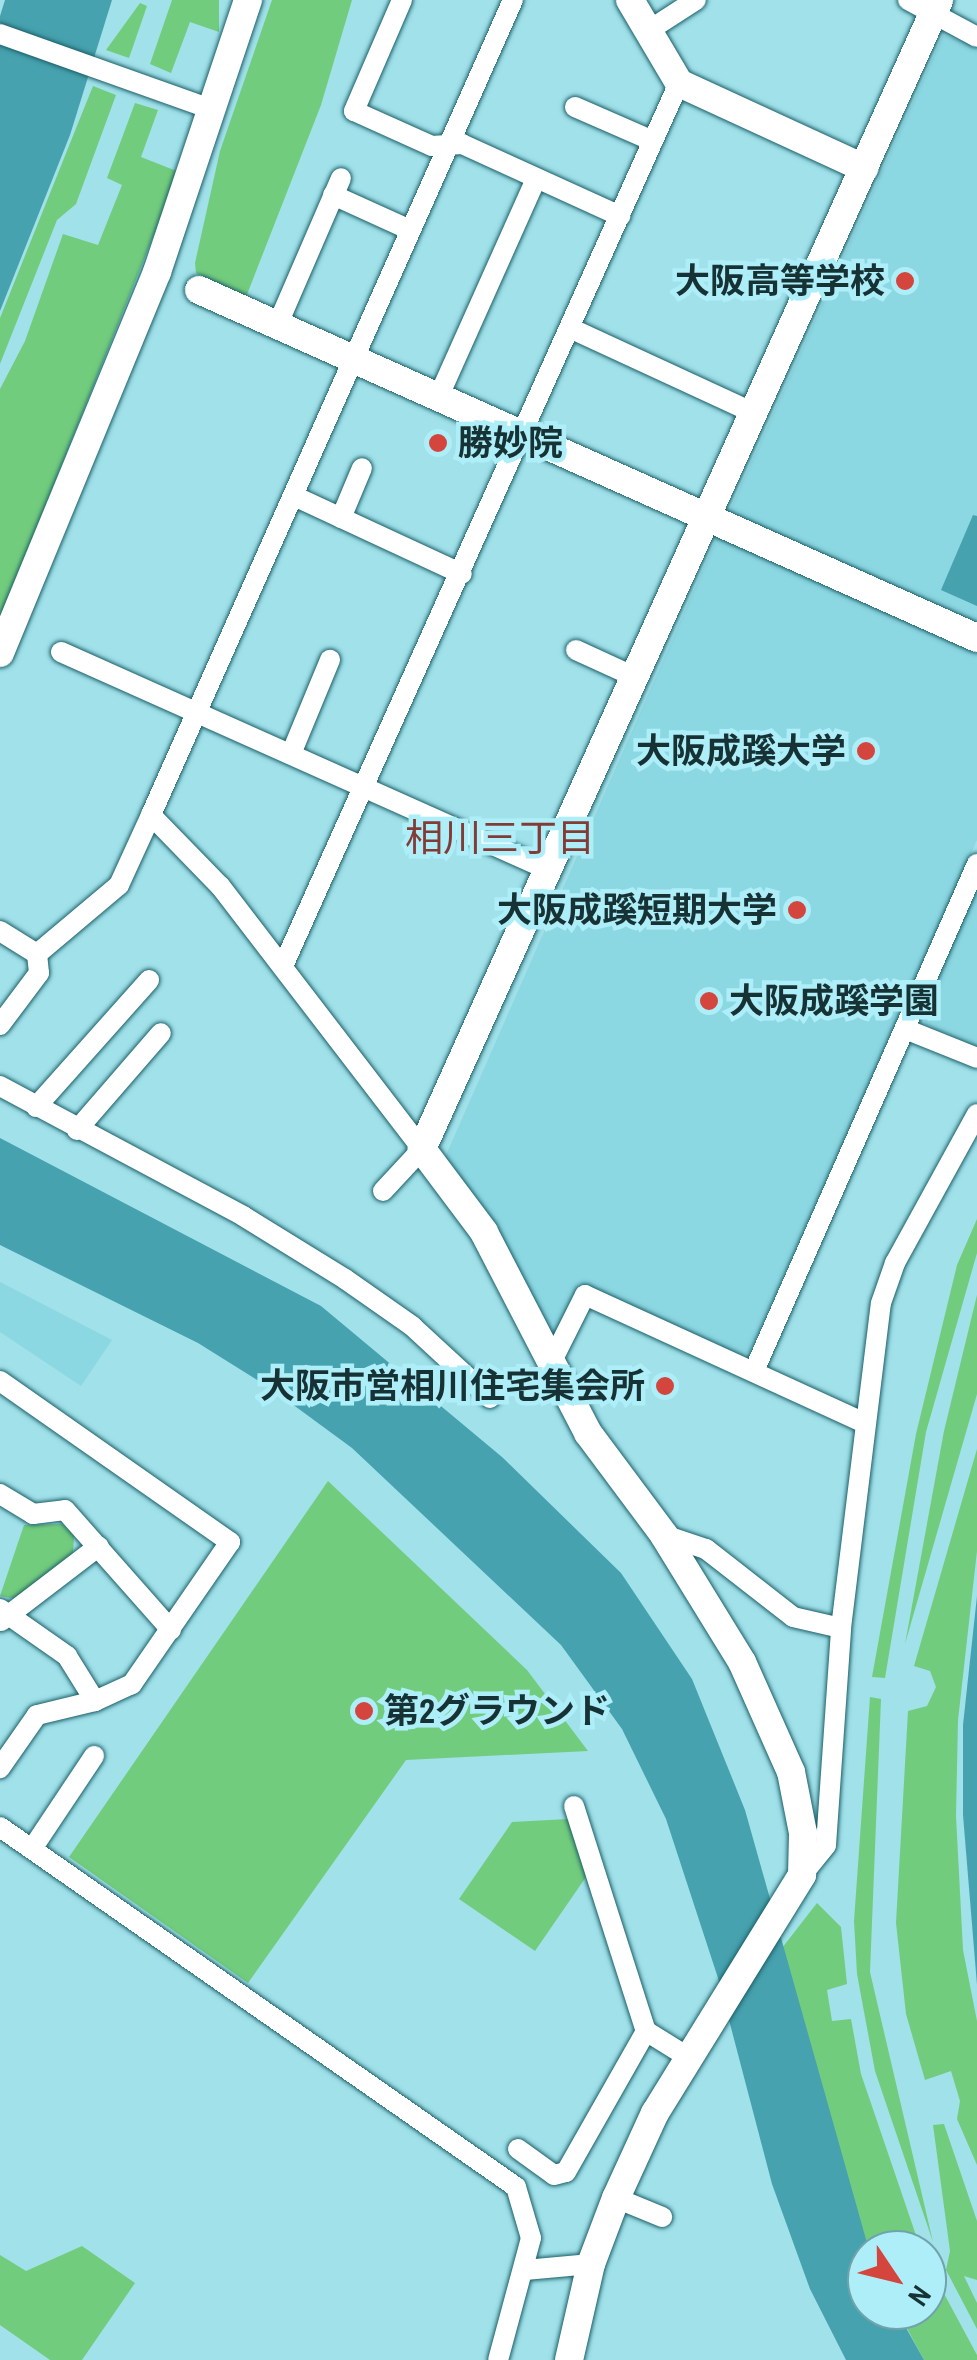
<!DOCTYPE html>
<meta charset="utf-8">
<style>
body{margin:0}
#map{position:relative;width:977px;height:2360px;overflow:hidden;background:#a0e1ea;font-family:"Archivo Narrow","Noto Sans JP",sans-serif}
div>[style]{position:absolute}
[style*='--x']{left:calc(var(--x)*1px);top:calc(var(--y)*1px);width:calc(var(--w)*1px);rotate:calc(var(--a)*1deg)}
.built>*{inset:0;background:#8bd7e2}
.green>*{inset:0;background:#72cc7d}
.water>*{inset:0;background:#46a2ae}
.roads{filter:drop-shadow(0 0 2px #1b5f68) drop-shadow(0 0 2px #1b5f68)}
.street>*{height:20px;margin:-10px;padding:0 10px;transform-origin:10px;border-radius:10px;background:#fff}
.secondary>*{height:28px;margin:-14px;padding:0 14px;transform-origin:14px;border-radius:14px;background:#fff}
.dots>*{width:28px;height:28px;translate:-50% -50%;box-sizing:border-box;border:5px solid #adeef8;border-radius:50%}
span{translate:-50% -50%;white-space:nowrap;text-align:center;line-height:1.15;-webkit-text-stroke:9px #adeef8;paint-order:stroke}
.poi-label{font-size:35px;color:#173235;font-weight:700}
.right{translate:-100% -50%;text-align:right}
.left{translate:0 -50%;text-align:left}
.neighbourhood-label{font-size:38px;color:#823b35}
.north{position:absolute;left:847px;top:2230px;width:100px;height:100px;box-sizing:border-box;background:#adeef8;border:2px solid #71a3aa;border-radius:50%;rotate:125deg;font-size:28px;font-weight:700;line-height:40px;text-align:center;color:#173235}
.north::after{content:'';display:block;margin:auto;width:35px;height:45px;background:#d4453e;clip-path:polygon(50% 0,100% 100%,50% 72%,0 100%)}
</style>
<div id="map">
<div class="built">
<div style="clip-path:polygon(943px 35px,977px 47px,977px 625px,728px 514px)"></div>
<div style="clip-path:polygon(718px 535px,977px 652px,977px 840px,750px 1351px,739px 1358px,579px 1283px,555px 1335px,545px 1330px,443px 1162px)"></div>
<div style="clip-path:polygon(977px 887px,977px 1047px,925px 1024px,922px 1010px)"></div>
<div style="clip-path:polygon(0 1282px,112px 1340px,81px 1386px,0 1332px)"></div>
</div>
<div class="green">
<div style="clip-path:polygon(172px 0,219px 0,219px 32px,190px 22px,171px 73px,150px 64px)"></div>
<div style="clip-path:polygon(272px 0,352px 0,321px 105px,246px 297px,196px 273px,195px 263px,220px 151px)"></div>
<div style="clip-path:polygon(140px 3px,147px 6px,129px 58px,106px 50px)"></div>
<div style="clip-path:polygon(93px 86px,116px 95px,76px 204px,57px 220px,0 364px,0 318px)"></div>
<div style="clip-path:polygon(135px 103px,158px 110px,141px 157px,179px 172px,0 619px,0 389px,25px 341px,63px 234px,98px 245px,122px 185px,107px 178px)"></div>
<div style="clip-path:polygon(977px 1219px,977px 1253px,926px 1432px,885px 1678px,872px 1677px,916px 1434px,957px 1265px)"></div>
<div style="clip-path:polygon(977px 1295px,977px 1394px,905px 1644px,944px 1431px)"></div>
<div style="clip-path:polygon(977px 1449px,977px 1551px,958px 1720px,956px 1816px,963px 1950px,977px 2021px,977px 2165px,957px 2119px,960px 2101px,951px 2071px,925px 2080px,906px 2014px,896px 1923px,908px 1711px,927px 1706px,936px 1687px,930px 1671px,914px 1666px)"></div>
<div style="clip-path:polygon(328px 1481px,527px 1670px,588px 1751px,406px 1760px,248px 1983px,69px 1857px)"></div>
<div style="clip-path:polygon(62px 1524px,74px 1536px,73px 1553px,16px 1599px,0 1596px,24px 1525px)"></div>
<div style="clip-path:polygon(870px 1697px,881px 1699px,870px 1972px,933px 2242px,875px 2071px,857px 1974px,854px 1921px)"></div>
<div style="clip-path:polygon(568px 1819px,588px 1874px,535px 1951px,459px 1899px,512px 1822px)"></div>
<div style="clip-path:polygon(817px 1903px,841px 1927px,847px 1984px,827px 1990px,832px 2021px,851px 2019px,861px 2074px,921px 2250px,869px 2250px,866px 2243px,782px 1948px)"></div>
<div style="clip-path:polygon(944px 2124px,977px 2221px,977px 2280px,964px 2276px,977px 2303px,977px 2329px,946px 2270px,950px 2251px,933px 2125px)"></div>
<div style="clip-path:polygon(82px 2246px,135px 2283px,82px 2360px,50px 2360px,0 2325px,0 2255px,26px 2271px)"></div>
<div style="clip-path:polygon(927px 2262px,977px 2355px,977px 2360px,924px 2360px,897px 2310px,927px 2310px)"></div>
</div>
<div class="water">
<div style="clip-path:polygon(5px 0,112px 0,70px 135px,0 311px,0 16px)"></div>
<div style="clip-path:polygon(973px 515px,977px 516px,977px 606px,941px 590px)"></div>
<div style="clip-path:polygon(0 1138px,321px 1306px,502px 1457px,621px 1573px,692px 1679px,745px 1810px,869px 2250px,867px 2310px,896px 2310px,924px 2360px,846px 2360px,810px 2289px,772px 2184px,718px 1978px,666px 1819px,622px 1729px,561px 1645px,352px 1448px,273px 1390px,198px 1343px,0 1245px)"></div>
<div style="clip-path:polygon(977px 1596px,977px 1985px,963px 1815px,963px 1725px)"></div>
</div>
<div class="roads">
<div class="street">
<div style="--x:402;--y:0;--w:121;--a:113.4"></div>
<div style="--x:354;--y:111;--w:85;--a:24.2"></div>
<div style="--x:432;--y:146;--w:30;--a:-4"></div>
<div style="--x:462;--y:144;--w:174;--a:24.5"></div>
<div style="--x:908;--y:0;--w:78;--a:28.2"></div>
<div style="--x:648;--y:31;--w:57;--a:-32.9"></div>
<div style="--x:0;--y:34;--w:226;--a:19.6"></div>
<div style="--x:575;--y:107;--w:85;--a:23.6"></div>
<div style="--x:333;--y:195;--w:85;--a:24.4"></div>
<div style="--x:277;--y:326;--w:161;--a:-66.6"></div>
<div style="--x:570;--y:328;--w:203;--a:24.8"></div>
<div style="--x:438;--y:398;--w:240;--a:-65.9"></div>
<div style="--x:294;--y:496;--w:185;--a:24.9"></div>
<div style="--x:341;--y:518;--w:54;--a:-67.2"></div>
<div style="--x:576;--y:650;--w:65;--a:24.6"></div>
<div style="--x:61;--y:652;--w:534;--a:24.07"></div>
<div style="--x:291;--y:754;--w:102;--a:-67.5"></div>
<div style="--x:0;--y:931;--w:44;--a:31.9"></div>
<div style="--x:283;--y:966;--w:968;--a:-65.85"></div>
<div style="--x:0;--y:1025;--w:65;--a:-53.1"></div>
<div style="--x:39;--y:973;--w:19;--a:-96"></div>
<div style="--x:37;--y:954;--w:107;--a:-40.1"></div>
<div style="--x:119;--y:885;--w:77;--a:-65.4"></div>
<div style="--x:905;--y:1029;--w:78;--a:21.9"></div>
<div style="--x:0;--y:1086;--w:276;--a:28.1"></div>
<div style="--x:243;--y:1216;--w:120;--a:31.7"></div>
<div style="--x:345;--y:1279;--w:82;--a:35"></div>
<div style="--x:412;--y:1326;--w:106;--a:42.7"></div>
<div style="--x:36;--y:1107;--w:170;--a:-48.3"></div>
<div style="--x:77;--y:1130;--w:128;--a:-49.1"></div>
<div style="--x:383;--y:1191;--w:57;--a:-47.1"></div>
<div style="--x:422;--y:1149;--w:332;--a:-127.5"></div>
<div style="--x:220;--y:886;--w:99;--a:-134.2"></div>
<div style="--x:151;--y:815;--w:892;--a:-66.05"></div>
<div style="--x:551;--y:1363;--w:76;--a:-63.4"></div>
<div style="--x:585;--y:1295;--w:306;--a:24.6"></div>
<div style="--x:754;--y:1371;--w:554;--a:-66.26"></div>
<div style="--x:0;--y:1381;--w:281;--a:35"></div>
<div style="--x:230;--y:1542;--w:173;--a:124.6"></div>
<div style="--x:132;--y:1684;--w:41;--a:155.3"></div>
<div style="--x:95;--y:1701;--w:60;--a:166.4"></div>
<div style="--x:37;--y:1715;--w:65;--a:124.9"></div>
<div style="--x:0;--y:1494;--w:39;--a:31"></div>
<div style="--x:33;--y:1514;--w:32;--a:-7"></div>
<div style="--x:65;--y:1510;--w:160;--a:48.5"></div>
<div style="--x:664;--y:1535;--w:44;--a:18.4"></div>
<div style="--x:706;--y:1549;--w:110;--a:38"></div>
<div style="--x:793;--y:1617;--w:49;--a:12.9"></div>
<div style="--x:0;--y:1609;--w:82;--a:35"></div>
<div style="--x:67;--y:1656;--w:53;--a:58.1"></div>
<div style="--x:1;--y:1621;--w:123;--a:-37.4"></div>
<div style="--x:574;--y:1806;--w:236;--a:72.3"></div>
<div style="--x:646;--y:2031;--w:53;--a:31.9"></div>
<div style="--x:0;--y:1827;--w:629;--a:34.9"></div>
<div style="--x:516;--y:2187;--w:53;--a:73.6"></div>
<div style="--x:531;--y:2238;--w:126;--a:105.1"></div>
<div style="--x:32;--y:1849;--w:112;--a:-56.3"></div>
<div style="--x:802;--y:1875;--w:38;--a:-51"></div>
<div style="--x:826;--y:1845;--w:218;--a:-86"></div>
<div style="--x:841;--y:1628;--w:327;--a:-83"></div>
<div style="--x:881;--y:1303;--w:42;--a:-70.7"></div>
<div style="--x:895;--y:1263;--w:170;--a:-61.2"></div>
<div style="--x:518;--y:2149;--w:44;--a:35.8"></div>
<div style="--x:554;--y:2175;--w:12;--a:-14"></div>
<div style="--x:566;--y:2172;--w:162;--a:-60.4"></div>
<div style="--x:616;--y:2198;--w:50;--a:22.4"></div>
<div style="--x:525;--y:2270;--w:66;--a:-5.2"></div>
</div>
<div class="secondary">
<div style="--x:630;--y:0;--w:96;--a:59.4"></div>
<div style="--x:679;--y:83;--w:204;--a:24.7"></div>
<div style="--x:199;--y:290;--w:852;--a:24.1"></div>
<div style="--x:0;--y:653;--w:412;--a:-67.6"></div>
<div style="--x:157;--y:272;--w:287;--a:-71.5"></div>
<div style="--x:569;--y:2360;--w:98;--a:-77.1"></div>
<div style="--x:591;--y:2264;--w:71;--a:-69.3"></div>
<div style="--x:616;--y:2198;--w:94;--a:-65.4"></div>
<div style="--x:655;--y:2113;--w:280;--a:-58.3"></div>
<div style="--x:802;--y:1875;--w:42;--a:-88.6"></div>
<div style="--x:803;--y:1833;--w:62;--a:-101.1"></div>
<div style="--x:791;--y:1772;--w:120;--a:-114"></div>
<div style="--x:742;--y:1662;--w:149;--a:-121.6"></div>
<div style="--x:664;--y:1535;--w:127;--a:-126.7"></div>
<div style="--x:588;--y:1433;--w:226;--a:-117.4"></div>
<div style="--x:484;--y:1232;--w:104;--a:-126.8"></div>
<div style="--x:422;--y:1149;--w:1260;--a:-65.77"></div>
</div>
</div>
<div class="dots">
<div style="left:905px;top:281px;background:#d4453e"></div>
<div style="left:438px;top:443px;background:#d4453e"></div>
<div style="left:866px;top:751px;background:#d4453e"></div>
<div style="left:797px;top:910px;background:#d4453e"></div>
<div style="left:709px;top:1001px;background:#d4453e"></div>
<div style="left:665px;top:1386px;background:#d4453e"></div>
<div style="left:364px;top:1711px;background:#d4453e"></div>
</div>
<div class="poi-label">
<span class="right" style="left:885px;top:281px">大阪高等学校</span>
<span class="left" style="left:458px;top:443px">勝妙院</span>
<span class="right" style="left:846px;top:751px">大阪成蹊大学</span>
<span class="right" style="left:777px;top:910px">大阪成蹊短期大学</span>
<span class="left" style="left:729px;top:1001px">大阪成蹊学園</span>
<span class="right" style="left:645px;top:1386px">大阪市営相川住宅集会所</span>
<span class="left" style="left:384px;top:1711px">第2グラウンド</span>
</div>
<div class="neighbourhood-label">
<span style="left:500px;top:838px">相川三丁目</span>
</div>
<div class="north">N</div>
</div>
